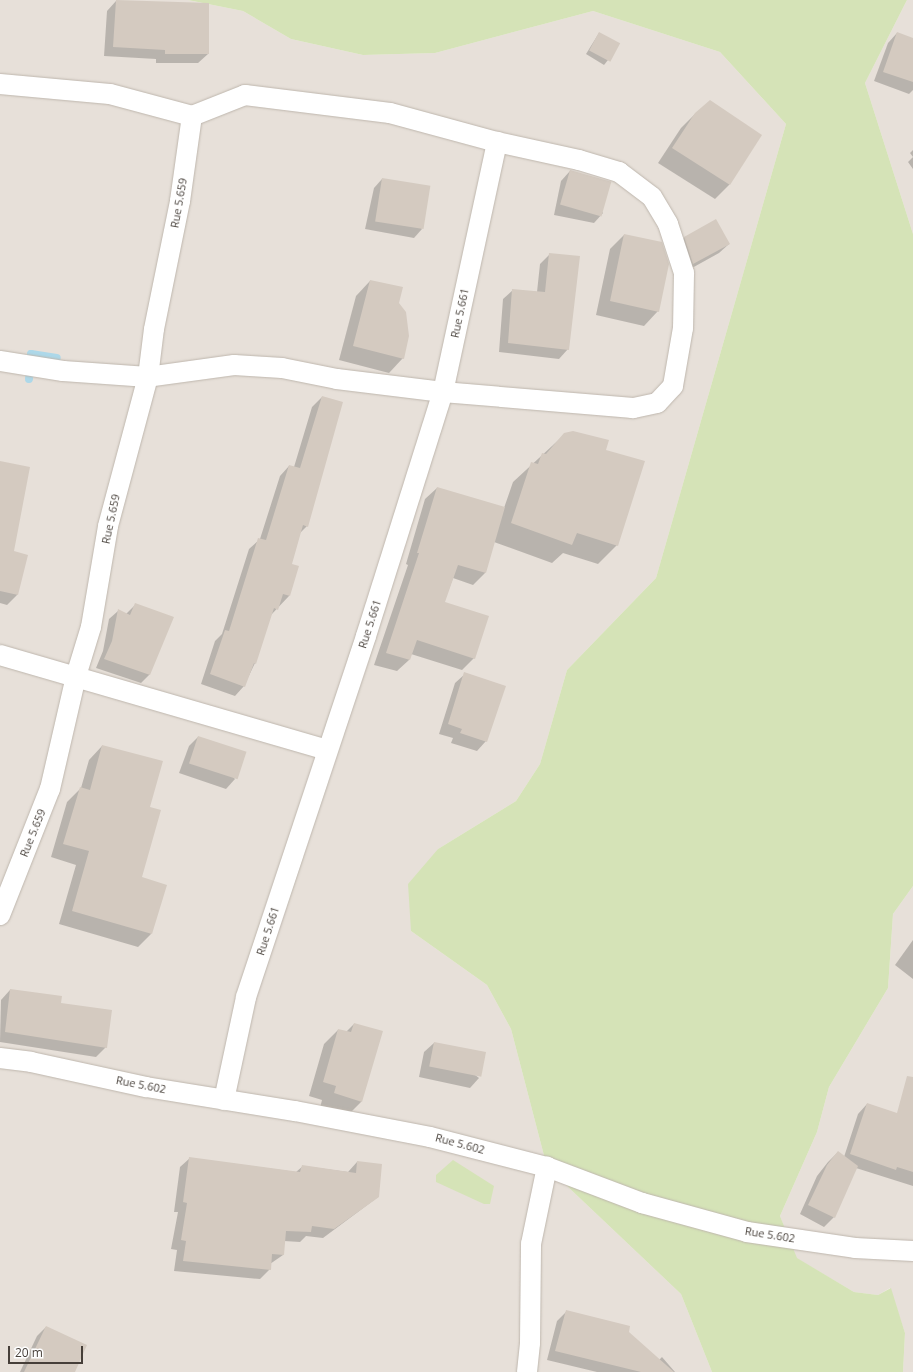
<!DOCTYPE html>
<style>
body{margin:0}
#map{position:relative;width:913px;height:1372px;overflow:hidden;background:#f3efea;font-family:"Open Sans",sans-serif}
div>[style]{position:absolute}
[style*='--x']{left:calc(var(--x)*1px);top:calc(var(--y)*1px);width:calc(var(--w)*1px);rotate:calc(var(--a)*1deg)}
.residential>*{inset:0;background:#e7e0d9}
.green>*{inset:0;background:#d5e3b7}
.shadow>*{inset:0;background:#0003}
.stream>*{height:8px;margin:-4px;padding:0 4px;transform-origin:4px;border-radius:4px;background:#add8e9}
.building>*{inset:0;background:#d4cac0;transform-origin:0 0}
.roads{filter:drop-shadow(0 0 1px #beb6ad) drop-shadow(0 0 1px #beb6ad)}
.street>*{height:20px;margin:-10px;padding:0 10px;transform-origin:10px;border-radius:10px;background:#fff}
span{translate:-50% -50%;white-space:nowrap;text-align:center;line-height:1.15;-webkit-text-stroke:4px #fff;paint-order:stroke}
.street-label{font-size:11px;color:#463f39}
.scale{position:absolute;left:8px;top:1346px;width:75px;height:18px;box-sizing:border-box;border:2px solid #463f39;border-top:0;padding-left:5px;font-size:12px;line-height:14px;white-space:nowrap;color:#463f39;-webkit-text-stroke:3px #fff;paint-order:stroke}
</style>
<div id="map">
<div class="residential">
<div style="clip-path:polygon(0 0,188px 0,243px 11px,291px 39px,363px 55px,435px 53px,593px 11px,720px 52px,786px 124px,656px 578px,567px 670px,540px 764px,516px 801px,438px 849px,411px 931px,487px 985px,511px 1029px,547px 1167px,681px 1294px,712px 1372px,0 1372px)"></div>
<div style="clip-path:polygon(907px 0,913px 0,913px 234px,865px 83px)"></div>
<div style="clip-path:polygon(913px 886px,913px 1372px,903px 1372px,905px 1333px,890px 1288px,878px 1295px,854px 1292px,796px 1258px,780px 1216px,817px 1132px,829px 1087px,888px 988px,893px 914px)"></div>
</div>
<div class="green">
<div style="clip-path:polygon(188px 0,907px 0,865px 83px,913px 234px,913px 886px,893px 914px,888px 988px,829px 1087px,817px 1132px,780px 1216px,797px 1258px,854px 1292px,878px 1295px,891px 1288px,905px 1333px,903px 1372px,712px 1372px,681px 1294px,547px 1167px,511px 1029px,487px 985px,411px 931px,408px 884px,438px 849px,516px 801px,540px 764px,567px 670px,656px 578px,786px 124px,720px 52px,593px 11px,435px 53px,363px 55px,291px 39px,243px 11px)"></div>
<div style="clip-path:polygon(453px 1160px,494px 1186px,490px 1204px,484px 1204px,436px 1182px,436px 1175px)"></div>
</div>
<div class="shadow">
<div style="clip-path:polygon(116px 1px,208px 54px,198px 63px,156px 63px,156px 59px,104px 56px,107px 11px)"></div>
<div style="clip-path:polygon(599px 33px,608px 60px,604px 65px,586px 54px)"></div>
<div style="clip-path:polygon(897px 33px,913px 39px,913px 90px,909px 94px,874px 81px,888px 43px)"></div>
<div style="clip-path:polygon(696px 113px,760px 135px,729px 185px,715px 199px,658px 163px,681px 128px)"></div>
<div style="clip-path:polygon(913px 150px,913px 169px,908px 162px,913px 157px,910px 153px)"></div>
<div style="clip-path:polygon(570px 171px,603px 213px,594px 223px,554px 215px,561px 181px)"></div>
<div style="clip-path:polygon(382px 179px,422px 229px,414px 238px,365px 229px,374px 188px)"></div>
<div style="clip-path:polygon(624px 235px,658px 311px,644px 326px,596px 315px,610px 249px)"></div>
<div style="clip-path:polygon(685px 237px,729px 244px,719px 253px,683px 273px,675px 247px)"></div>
<div style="clip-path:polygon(550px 254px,568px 349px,559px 359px,499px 352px,503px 299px,513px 290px,537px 292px,540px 264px)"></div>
<div style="clip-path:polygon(370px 281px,398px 303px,403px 358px,389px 373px,339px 360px,356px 296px)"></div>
<div style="clip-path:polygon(322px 397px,307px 526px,300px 533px,291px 565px,289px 596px,271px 615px,255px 663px,244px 686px,235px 696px,201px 684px,215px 641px,222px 634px,249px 549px,260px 539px,280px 476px,289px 466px,294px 467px,312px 407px)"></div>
<div style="clip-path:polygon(565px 434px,604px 450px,617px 545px,598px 564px,563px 553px,552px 563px,494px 542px,485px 573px,473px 585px,453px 578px,444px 602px,474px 658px,462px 670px,411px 654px,409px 660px,397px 671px,374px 665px,408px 565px,406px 564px,425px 499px,437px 488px,504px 508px,513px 482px)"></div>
<div style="clip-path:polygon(0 463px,13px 552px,27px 556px,17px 595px,7px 605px,0 603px)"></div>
<div style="clip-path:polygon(135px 605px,150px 674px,141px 683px,96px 668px,103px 651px,109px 619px,118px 611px,126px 614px)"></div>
<div style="clip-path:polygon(465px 674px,486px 741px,477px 751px,451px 743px,453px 738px,439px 734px,455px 683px)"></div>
<div style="clip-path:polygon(198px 737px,235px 779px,226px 789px,179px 773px,189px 746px)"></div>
<div style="clip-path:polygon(102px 746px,140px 878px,151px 934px,138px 947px,59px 924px,76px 865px,51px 857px,67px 802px,81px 788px,89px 760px)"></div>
<div style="clip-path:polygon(913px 940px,913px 979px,895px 965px)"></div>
<div style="clip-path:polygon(10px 990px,106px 1047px,96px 1057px,0 1042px,1px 1000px)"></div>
<div style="clip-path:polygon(354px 1024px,382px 1032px,361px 1102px,347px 1116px,320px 1108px,322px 1100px,309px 1096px,324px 1044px,338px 1030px,346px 1032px)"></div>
<div style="clip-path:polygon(434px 1043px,479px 1078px,470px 1088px,419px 1077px,424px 1052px)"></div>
<div style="clip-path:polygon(867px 1104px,913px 1126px,913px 1186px,856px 1168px,834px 1217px,824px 1227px,800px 1214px,817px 1176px,828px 1162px,838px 1152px,844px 1157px,858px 1114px)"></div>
<div style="clip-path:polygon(190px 1158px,296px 1172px,303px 1166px,348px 1172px,357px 1162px,378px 1197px,323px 1238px,306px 1236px,300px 1242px,284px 1241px,283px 1255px,270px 1264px,270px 1269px,260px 1279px,174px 1271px,177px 1250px,171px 1249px,178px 1212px,174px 1212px,180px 1167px)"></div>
<div style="clip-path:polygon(566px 1312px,627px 1332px,659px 1360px,662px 1357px,675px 1372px,597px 1372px,547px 1360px,557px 1321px)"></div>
<div style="clip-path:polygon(46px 1327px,74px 1372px,20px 1372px,37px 1336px)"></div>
</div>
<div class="stream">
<div style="--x:29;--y:379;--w:25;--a:-85"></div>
<div style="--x:31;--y:354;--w:26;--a:9"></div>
</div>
<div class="building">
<div style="clip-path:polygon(116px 0,209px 3px,209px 54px,165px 54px,165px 50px,113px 47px)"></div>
<div style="left:599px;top:32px;width:24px;height:21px;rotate:28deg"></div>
<div style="clip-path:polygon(897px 32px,913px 38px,913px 82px,883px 72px)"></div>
<div style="clip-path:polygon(710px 100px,762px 135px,730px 185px,672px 148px,695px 113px)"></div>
<div style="left:570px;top:170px;width:43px;height:36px;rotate:16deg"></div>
<div style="left:382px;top:178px;width:49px;height:44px;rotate:9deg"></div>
<div style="clip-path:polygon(716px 219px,730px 244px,693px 264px,684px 237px)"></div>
<div style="clip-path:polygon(624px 234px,662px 242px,669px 264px,659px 312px,610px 301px)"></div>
<div style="clip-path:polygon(549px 253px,580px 256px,569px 350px,508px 343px,512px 289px,545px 292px)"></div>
<div style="clip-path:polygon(370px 280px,403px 287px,399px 303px,406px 312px,409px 336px,404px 359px,353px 346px)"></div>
<div style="clip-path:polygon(322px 396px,343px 402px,308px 527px,303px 525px,292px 564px,299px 566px,290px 596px,283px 594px,278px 610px,274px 608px,256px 664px,254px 663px,245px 687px,210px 674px,225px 630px,229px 631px,258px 538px,266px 540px,289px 465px,300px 468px)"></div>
<div style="clip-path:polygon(573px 431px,609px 440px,606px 450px,645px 461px,618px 546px,577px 533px,572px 545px,511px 523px,531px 462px,538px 464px,542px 453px,546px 454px,564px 433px)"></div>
<div style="clip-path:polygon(0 461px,30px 467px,14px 551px,28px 555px,18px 595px,0 591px)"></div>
<div style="clip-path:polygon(437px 487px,505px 507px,486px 573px,458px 565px,445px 602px,489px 616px,475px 659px,417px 640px,410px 660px,386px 653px,419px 553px,417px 553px)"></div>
<div style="clip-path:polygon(135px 603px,174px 617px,150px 675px,104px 659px,112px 641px,118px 609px,130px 615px)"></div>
<div style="clip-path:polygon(464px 672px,506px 686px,487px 742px,460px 733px,462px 729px,448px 724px)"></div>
<div style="left:198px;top:736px;width:51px;height:29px;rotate:18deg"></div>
<div style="clip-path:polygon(102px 745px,163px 761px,150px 807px,161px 810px,142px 877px,167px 885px,152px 934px,72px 911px,89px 851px,63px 844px,80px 787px,90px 790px)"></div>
<div style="clip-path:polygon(10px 989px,62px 996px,61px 1003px,112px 1010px,107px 1048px,5px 1032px)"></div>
<div style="clip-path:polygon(354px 1023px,383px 1031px,362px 1102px,334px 1093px,336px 1086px,323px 1082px,338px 1029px,351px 1032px)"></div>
<div style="left:434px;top:1042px;width:53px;height:25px;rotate:11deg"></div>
<div style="clip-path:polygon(907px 1076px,913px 1077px,913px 1172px,897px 1167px,896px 1170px,850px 1154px,867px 1103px,897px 1113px)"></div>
<div style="clip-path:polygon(838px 1151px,858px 1166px,835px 1218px,808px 1205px,827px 1165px)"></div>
<div style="clip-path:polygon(189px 1157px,300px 1172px,302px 1165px,356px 1173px,357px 1161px,382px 1164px,379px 1197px,334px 1229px,312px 1226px,311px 1232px,286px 1231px,284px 1255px,272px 1254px,271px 1270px,183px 1261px,186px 1241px,181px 1240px,187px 1203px,183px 1202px)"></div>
<div style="clip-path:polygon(566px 1310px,630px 1326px,629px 1332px,674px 1372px,641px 1372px,555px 1351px)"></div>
<div style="clip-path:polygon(46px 1326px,87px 1345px,75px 1372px,24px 1372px)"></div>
</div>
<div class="roads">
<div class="street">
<div style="--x:0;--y:84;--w:110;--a:5.2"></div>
<div style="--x:110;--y:94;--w:85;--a:15"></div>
<div style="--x:192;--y:116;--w:57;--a:-21.6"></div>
<div style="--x:245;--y:95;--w:146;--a:7.1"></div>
<div style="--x:390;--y:113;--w:111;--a:15.2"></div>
<div style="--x:497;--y:142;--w:84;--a:12.4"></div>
<div style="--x:579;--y:160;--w:42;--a:16.7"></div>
<div style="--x:619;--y:172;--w:41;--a:37.1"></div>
<div style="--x:652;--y:197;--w:31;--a:59"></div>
<div style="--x:668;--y:224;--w:52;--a:71.9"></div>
<div style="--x:684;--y:273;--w:55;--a:91"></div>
<div style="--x:683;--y:328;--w:59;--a:99.8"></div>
<div style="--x:673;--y:386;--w:23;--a:133"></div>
<div style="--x:657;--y:403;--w:25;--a:168"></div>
<div style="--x:633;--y:408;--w:191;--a:-175.2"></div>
<div style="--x:443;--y:392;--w:107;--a:-173"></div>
<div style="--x:337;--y:379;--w:56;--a:-168.7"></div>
<div style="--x:282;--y:368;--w:48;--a:-176.4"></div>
<div style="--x:234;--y:365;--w:87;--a:172.1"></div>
<div style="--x:148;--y:377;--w:85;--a:-176"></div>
<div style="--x:63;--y:371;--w:64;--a:-171"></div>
<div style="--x:0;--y:655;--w:341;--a:16.2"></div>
<div style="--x:0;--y:915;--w:136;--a:-68.4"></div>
<div style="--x:50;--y:789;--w:116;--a:-77"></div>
<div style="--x:76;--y:676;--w:51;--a:-73"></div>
<div style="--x:91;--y:627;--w:102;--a:-80.4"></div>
<div style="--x:108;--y:526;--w:154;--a:-75"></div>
<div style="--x:148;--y:377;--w:48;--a:-82.9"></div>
<div style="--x:154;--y:329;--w:131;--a:-78.5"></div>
<div style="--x:180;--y:201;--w:86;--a:-82"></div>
<div style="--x:0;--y:1058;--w:31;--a:7"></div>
<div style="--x:31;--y:1062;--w:118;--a:12.3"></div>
<div style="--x:146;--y:1087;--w:151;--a:9.2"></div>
<div style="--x:295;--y:1111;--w:137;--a:10.9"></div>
<div style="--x:430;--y:1137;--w:121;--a:14.4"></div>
<div style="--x:547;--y:1167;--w:102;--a:20.8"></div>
<div style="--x:642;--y:1203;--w:109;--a:15.4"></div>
<div style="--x:747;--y:1232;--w:109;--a:8.4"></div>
<div style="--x:855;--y:1248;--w:58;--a:3"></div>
<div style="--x:224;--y:1100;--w:105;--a:-77.9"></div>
<div style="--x:246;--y:997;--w:380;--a:-71.6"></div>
<div style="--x:366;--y:636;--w:256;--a:-72.5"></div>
<div style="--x:443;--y:392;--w:256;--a:-77.8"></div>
<div style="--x:527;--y:1372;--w:29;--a:-84"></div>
<div style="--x:530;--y:1343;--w:99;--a:-89.4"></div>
<div style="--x:531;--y:1244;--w:79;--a:-78.3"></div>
</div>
</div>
<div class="street-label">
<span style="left:179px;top:203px;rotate:-80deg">Rue 5.659</span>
<span style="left:460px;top:313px;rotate:-78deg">Rue 5.661</span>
<span style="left:111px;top:519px;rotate:-78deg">Rue 5.659</span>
<span style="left:370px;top:624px;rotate:-72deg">Rue 5.661</span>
<span style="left:33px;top:833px;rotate:-68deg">Rue 5.659</span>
<span style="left:268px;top:931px;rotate:-72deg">Rue 5.661</span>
<span style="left:141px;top:1085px;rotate:11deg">Rue 5.602</span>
<span style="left:460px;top:1144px;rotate:15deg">Rue 5.602</span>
<span style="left:770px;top:1235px;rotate:9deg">Rue 5.602</span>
</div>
<div class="scale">20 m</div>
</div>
